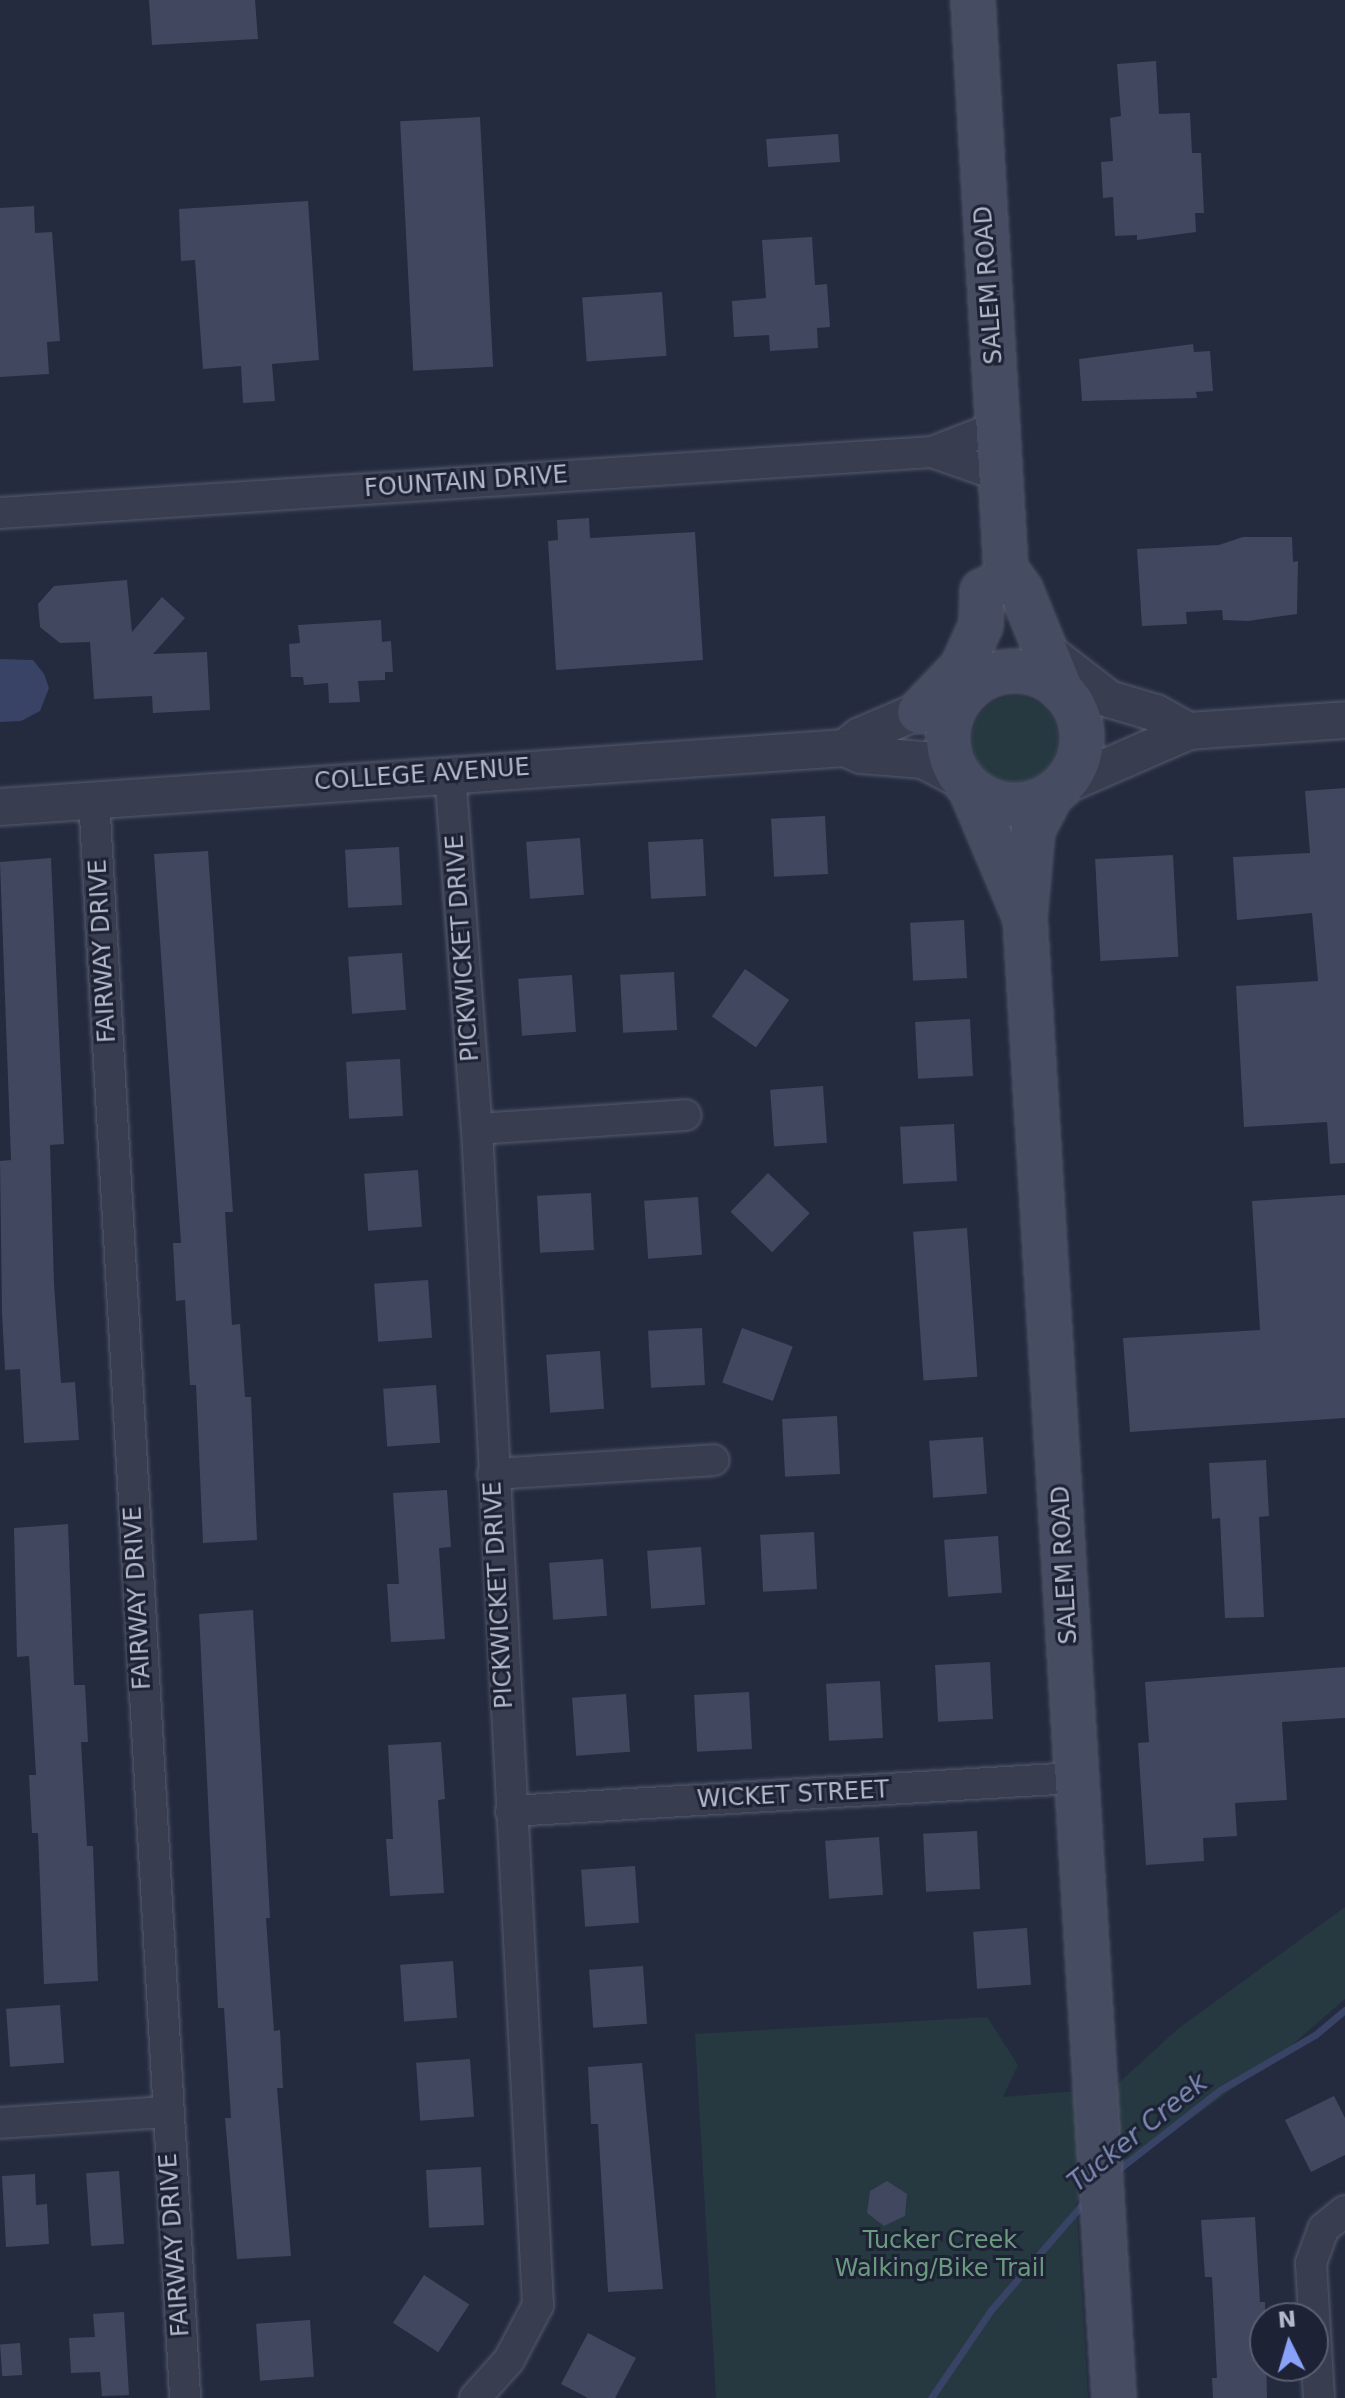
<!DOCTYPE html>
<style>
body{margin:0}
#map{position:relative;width:1345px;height:2398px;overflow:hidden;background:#242b3f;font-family:"DejaVu Sans",sans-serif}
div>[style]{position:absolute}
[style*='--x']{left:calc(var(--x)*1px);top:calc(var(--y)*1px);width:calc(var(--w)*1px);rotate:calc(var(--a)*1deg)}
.green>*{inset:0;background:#263840}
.round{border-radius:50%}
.water>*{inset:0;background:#384366}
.stream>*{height:7px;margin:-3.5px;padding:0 3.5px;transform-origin:3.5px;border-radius:3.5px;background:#384366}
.building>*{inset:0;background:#40475f;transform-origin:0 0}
.roads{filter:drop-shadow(0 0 2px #565b6d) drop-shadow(0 0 2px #565b6d)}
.minor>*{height:30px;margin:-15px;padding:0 15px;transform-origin:15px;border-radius:15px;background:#383d4f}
.tertiary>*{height:36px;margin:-18px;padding:0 18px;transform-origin:18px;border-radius:18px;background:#383d4f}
.secondary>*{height:42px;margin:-21px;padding:0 21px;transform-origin:21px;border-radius:21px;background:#464c62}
.secondary>.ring{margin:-21px;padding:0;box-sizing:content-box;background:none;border:42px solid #464c62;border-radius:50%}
span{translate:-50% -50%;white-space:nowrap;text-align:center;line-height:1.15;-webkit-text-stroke:6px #1d2234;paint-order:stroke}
.street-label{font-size:24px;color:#b4b9ca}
.park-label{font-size:24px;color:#6b9b7f}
.water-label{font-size:26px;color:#7c89b2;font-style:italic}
.north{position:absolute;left:1249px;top:2302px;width:80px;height:80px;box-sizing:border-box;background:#1d2234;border:2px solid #595e70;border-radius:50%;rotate:355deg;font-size:22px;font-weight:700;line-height:32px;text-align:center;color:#b4b9ca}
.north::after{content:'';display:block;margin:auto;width:28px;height:36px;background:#8aa1f9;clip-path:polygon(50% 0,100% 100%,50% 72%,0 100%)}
</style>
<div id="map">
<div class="green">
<div class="round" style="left:972px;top:696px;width:86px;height:86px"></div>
<div style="clip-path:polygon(1345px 1907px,1345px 1999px,1285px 2051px,1076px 2202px,1088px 2398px,716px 2398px,695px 2034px,987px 2017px,1018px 2065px,1003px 2097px,1113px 2088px,1179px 2028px)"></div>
</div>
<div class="water">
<div style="clip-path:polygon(0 659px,33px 660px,44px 674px,49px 688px,40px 711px,21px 721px,0 722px)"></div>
</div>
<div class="stream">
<div style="--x:1115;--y:2172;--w:133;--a:-38"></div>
<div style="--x:1220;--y:2090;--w:110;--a:-30.1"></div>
<div style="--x:1315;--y:2035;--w:39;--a:-40"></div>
<div style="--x:931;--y:2398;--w:107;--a:-55.7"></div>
<div style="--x:991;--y:2310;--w:145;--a:-49.2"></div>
</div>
<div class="building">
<div style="clip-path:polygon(149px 0,255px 0,258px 39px,152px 45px)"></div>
<div style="clip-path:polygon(1156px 61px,1159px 114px,1190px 113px,1192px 153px,1201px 153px,1204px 213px,1195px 213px,1196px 232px,1137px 240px,1137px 235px,1115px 236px,1113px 197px,1103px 198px,1101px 162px,1113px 161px,1110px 118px,1121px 116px,1117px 64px)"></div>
<div style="left:480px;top:117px;width:250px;height:80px;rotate:87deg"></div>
<div style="left:838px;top:134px;width:28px;height:72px;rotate:86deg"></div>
<div style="clip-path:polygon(308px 201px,319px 360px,272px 364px,275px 401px,243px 403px,241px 366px,203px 369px,195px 260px,181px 261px,179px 209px)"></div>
<div style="clip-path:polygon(34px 206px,35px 233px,52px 232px,60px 341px,47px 342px,49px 374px,0 377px,0 208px)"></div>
<div style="clip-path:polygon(812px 237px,815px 285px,827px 284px,830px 327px,817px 328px,818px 348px,770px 351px,769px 335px,734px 337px,732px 301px,766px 298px,762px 240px)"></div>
<div style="left:662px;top:292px;width:64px;height:80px;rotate:86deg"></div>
<div style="clip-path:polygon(1193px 344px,1194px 352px,1210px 351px,1213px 391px,1196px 392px,1197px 398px,1082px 401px,1079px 359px)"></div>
<div style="clip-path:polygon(589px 518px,590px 538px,695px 532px,703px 660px,556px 670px,548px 541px,558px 540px,557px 520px)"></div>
<div style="clip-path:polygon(1243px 537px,1292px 537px,1293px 562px,1298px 561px,1297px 614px,1248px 621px,1223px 620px,1222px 610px,1186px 612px,1187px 624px,1142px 626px,1137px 549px,1219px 545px)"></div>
<div style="clip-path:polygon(127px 580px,132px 632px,162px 597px,185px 618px,153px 654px,207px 652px,210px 710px,153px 713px,152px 696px,94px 699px,90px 642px,60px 643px,40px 627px,38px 604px,54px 586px)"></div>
<div style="clip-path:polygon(381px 620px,382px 642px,391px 641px,393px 672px,385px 672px,385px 680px,358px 681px,360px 702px,329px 703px,328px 683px,304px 685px,303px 677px,291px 677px,289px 644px,300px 643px,298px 625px)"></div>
<div style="clip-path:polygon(1345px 788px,1345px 1163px,1330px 1164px,1327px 1122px,1244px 1127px,1236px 986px,1318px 981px,1312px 913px,1237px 920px,1233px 857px,1310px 853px,1305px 791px)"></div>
<div style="left:825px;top:816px;width:58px;height:54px;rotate:87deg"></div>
<div style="left:580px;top:838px;width:57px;height:54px;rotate:86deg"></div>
<div style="left:703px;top:839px;width:57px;height:55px;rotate:87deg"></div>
<div style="left:399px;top:847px;width:58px;height:54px;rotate:87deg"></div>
<div style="clip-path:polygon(208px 851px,233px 1212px,225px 1212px,232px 1325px,240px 1324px,245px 1397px,251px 1397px,257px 1540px,203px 1543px,196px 1385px,190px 1385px,185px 1300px,176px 1301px,173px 1243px,181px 1243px,154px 854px)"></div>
<div style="left:1173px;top:855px;width:102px;height:78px;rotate:87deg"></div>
<div style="clip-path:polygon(51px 858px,64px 1144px,50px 1145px,54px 1284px,61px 1383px,75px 1382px,79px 1440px,24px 1443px,20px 1369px,5px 1370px,2px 1312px,0 1161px,11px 1160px,0 862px)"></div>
<div style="left:964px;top:920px;width:58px;height:54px;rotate:87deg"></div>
<div style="left:402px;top:953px;width:57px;height:54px;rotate:86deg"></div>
<div style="left:745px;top:969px;width:54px;height:58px;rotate:35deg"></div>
<div style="left:674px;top:972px;width:58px;height:54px;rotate:87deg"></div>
<div style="left:572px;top:975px;width:57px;height:54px;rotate:86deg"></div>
<div style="left:970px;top:1019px;width:57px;height:55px;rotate:87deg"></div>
<div style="left:400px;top:1059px;width:57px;height:54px;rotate:87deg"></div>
<div style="left:823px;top:1086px;width:57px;height:53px;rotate:86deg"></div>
<div style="left:954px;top:1124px;width:57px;height:54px;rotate:87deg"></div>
<div style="left:418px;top:1170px;width:57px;height:54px;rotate:86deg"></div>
<div style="left:768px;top:1173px;width:58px;height:54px;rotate:44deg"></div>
<div style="left:591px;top:1193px;width:57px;height:54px;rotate:87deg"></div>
<div style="clip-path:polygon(1345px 1195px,1345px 1418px,1130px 1432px,1123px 1338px,1260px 1330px,1252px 1201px)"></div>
<div style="left:698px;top:1197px;width:58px;height:54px;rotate:86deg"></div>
<div style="left:967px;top:1228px;width:149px;height:54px;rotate:86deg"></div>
<div style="left:428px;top:1280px;width:58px;height:54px;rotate:86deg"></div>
<div style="left:702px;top:1328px;width:57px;height:54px;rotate:87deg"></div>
<div style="left:742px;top:1328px;width:54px;height:58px;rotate:20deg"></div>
<div style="left:600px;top:1351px;width:58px;height:54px;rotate:86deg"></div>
<div style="left:436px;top:1385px;width:58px;height:53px;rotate:86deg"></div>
<div style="left:837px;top:1416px;width:58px;height:55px;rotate:87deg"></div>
<div style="left:983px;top:1437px;width:57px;height:54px;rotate:86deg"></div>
<div style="clip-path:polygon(1266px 1460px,1269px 1516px,1259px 1517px,1264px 1617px,1225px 1618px,1220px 1518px,1212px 1519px,1209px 1463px)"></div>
<div style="clip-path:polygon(447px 1490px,451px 1547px,439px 1548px,445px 1639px,391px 1642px,387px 1584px,399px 1584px,393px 1493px)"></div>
<div style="clip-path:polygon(68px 1524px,74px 1685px,85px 1685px,88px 1742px,81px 1742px,87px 1846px,93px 1846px,98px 1981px,44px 1984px,38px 1833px,32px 1833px,29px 1775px,36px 1775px,29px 1656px,17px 1657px,14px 1528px)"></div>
<div style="left:814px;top:1532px;width:57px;height:54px;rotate:87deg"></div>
<div style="left:998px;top:1536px;width:57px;height:54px;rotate:86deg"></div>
<div style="left:701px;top:1547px;width:58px;height:54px;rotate:86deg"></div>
<div style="left:603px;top:1559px;width:57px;height:54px;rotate:86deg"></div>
<div style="clip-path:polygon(253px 1610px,270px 1918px,266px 1918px,274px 2031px,280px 2030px,283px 2088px,277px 2088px,291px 2256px,237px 2259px,225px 2118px,231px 2118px,224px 2008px,218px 2008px,199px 1614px)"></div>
<div style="left:990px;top:1662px;width:57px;height:55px;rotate:87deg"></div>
<div style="clip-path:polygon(1345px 1667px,1345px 1718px,1282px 1722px,1287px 1800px,1235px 1803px,1237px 1836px,1203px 1838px,1204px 1861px,1146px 1865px,1138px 1743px,1149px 1742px,1145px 1682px)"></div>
<div style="left:880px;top:1681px;width:57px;height:54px;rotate:87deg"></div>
<div style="left:749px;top:1692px;width:57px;height:55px;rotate:87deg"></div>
<div style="left:626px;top:1694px;width:58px;height:54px;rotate:86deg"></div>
<div style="clip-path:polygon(441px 1742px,445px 1799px,438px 1800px,444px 1893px,390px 1896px,386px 1839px,393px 1839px,388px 1745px)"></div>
<div style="left:977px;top:1831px;width:58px;height:54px;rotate:87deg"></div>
<div style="left:879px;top:1837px;width:58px;height:54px;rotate:86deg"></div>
<div style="left:635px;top:1866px;width:57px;height:54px;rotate:86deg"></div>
<div style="left:1027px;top:1928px;width:57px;height:54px;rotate:86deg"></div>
<div style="left:453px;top:1961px;width:57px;height:53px;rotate:86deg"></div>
<div style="left:643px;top:1966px;width:58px;height:54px;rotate:86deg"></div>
<div style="left:60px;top:2005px;width:58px;height:54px;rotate:86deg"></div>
<div style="left:470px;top:2059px;width:58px;height:54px;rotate:86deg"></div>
<div style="clip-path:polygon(642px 2063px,663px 2289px,608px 2292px,598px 2124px,591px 2124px,588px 2067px)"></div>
<div style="clip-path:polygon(1334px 2096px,1345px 2118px,1345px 2155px,1311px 2172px,1285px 2120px)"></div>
<div style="left:481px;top:2167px;width:58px;height:55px;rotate:87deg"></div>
<div style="left:119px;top:2171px;width:73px;height:33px;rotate:86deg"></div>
<div style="clip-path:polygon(35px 2174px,36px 2205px,47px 2204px,49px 2244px,6px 2247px,2px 2176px)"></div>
<div style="clip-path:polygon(887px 2181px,907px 2194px,905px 2216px,884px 2226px,867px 2213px,870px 2191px)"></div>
<div style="clip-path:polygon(1255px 2217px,1260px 2302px,1265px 2302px,1267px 2398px,1213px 2398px,1212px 2378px,1217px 2378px,1212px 2277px,1205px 2277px,1201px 2220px)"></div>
<div style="left:424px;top:2275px;width:54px;height:57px;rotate:33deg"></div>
<div style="clip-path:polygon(124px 2312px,129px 2395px,102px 2396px,100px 2372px,71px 2373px,69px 2338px,95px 2337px,93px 2314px)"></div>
<div style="left:310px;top:2320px;width:57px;height:54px;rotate:86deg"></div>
<div style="clip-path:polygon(588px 2333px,636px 2358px,615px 2398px,588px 2398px,561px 2384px)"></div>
<div style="left:20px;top:2343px;width:32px;height:20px;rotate:86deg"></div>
</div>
<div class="roads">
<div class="minor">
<div style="--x:932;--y:452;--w:73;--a:19.2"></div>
<div style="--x:0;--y:513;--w:934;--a:-3.74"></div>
<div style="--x:932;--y:452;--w:72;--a:-21.2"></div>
<div style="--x:450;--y:773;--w:357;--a:85.7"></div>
<div style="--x:477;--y:1129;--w:1178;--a:87.03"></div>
<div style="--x:538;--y:2305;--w:62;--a:117.8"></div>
<div style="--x:509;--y:2360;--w:51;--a:131.8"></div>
<div style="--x:94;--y:798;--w:1603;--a:86.74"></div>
<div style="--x:477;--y:1129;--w:209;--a:-3.8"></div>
<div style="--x:493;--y:1474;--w:221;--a:-3.6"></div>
<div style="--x:511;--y:1811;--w:565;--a:-3.35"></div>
<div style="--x:0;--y:2123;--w:166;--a:-3.8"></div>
<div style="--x:1319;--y:2398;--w:135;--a:-93.4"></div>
<div style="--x:1311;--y:2263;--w:37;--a:-70"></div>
<div style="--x:1324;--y:2228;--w:27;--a:-39"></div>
</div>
<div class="tertiary">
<div style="--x:1051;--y:654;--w:73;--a:37.8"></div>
<div style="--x:1109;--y:699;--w:49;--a:16.6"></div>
<div style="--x:1156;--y:713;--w:38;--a:29"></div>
<div style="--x:845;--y:748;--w:19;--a:-39"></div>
<div style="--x:860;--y:736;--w:91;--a:-23.2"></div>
<div style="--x:1063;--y:786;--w:137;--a:-23.6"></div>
<div style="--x:1189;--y:731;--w:156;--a:-4"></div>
<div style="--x:0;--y:807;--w:847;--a:-3.99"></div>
<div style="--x:845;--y:748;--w:17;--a:24"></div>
<div style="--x:861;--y:755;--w:62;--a:4.6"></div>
<div style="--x:923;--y:760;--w:47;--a:27.6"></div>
</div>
<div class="secondary">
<div style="--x:973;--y:0;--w:571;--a:86.69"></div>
<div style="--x:1006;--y:570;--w:25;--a:53"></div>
<div style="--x:1021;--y:590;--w:109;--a:67.9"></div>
<div class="ring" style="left:948px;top:671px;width:92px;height:92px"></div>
<div style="--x:919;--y:712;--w:62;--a:-46.3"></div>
<div style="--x:962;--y:667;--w:46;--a:-65.7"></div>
<div style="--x:981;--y:625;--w:34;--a:-88"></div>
<div style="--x:982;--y:591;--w:14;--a:-25"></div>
<div style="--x:970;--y:788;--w:139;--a:67.1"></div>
<div style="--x:1052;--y:794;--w:40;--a:118"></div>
<div style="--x:1033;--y:829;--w:88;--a:95.2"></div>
<div style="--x:1025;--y:917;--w:1484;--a:86.56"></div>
</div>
</div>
<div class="street-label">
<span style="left:989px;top:285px;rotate:-94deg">SALEM ROAD</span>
<span style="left:466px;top:482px;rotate:-4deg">FOUNTAIN DRIVE</span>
<span style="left:422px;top:775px;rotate:-4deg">COLLEGE AVENUE</span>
<span style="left:463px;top:948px;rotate:-94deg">PICKWICKET DRIVE</span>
<span style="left:103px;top:951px;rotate:-93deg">FAIRWAY DRIVE</span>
<span style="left:1065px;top:1565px;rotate:-93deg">SALEM ROAD</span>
<span style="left:499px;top:1595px;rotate:-93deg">PICKWICKET DRIVE</span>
<span style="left:138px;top:1598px;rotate:-93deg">FAIRWAY DRIVE</span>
<span style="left:793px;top:1795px;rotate:-3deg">WICKET STREET</span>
<span style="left:175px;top:2245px;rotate:-94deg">FAIRWAY DRIVE</span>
</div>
<div class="park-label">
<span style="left:940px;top:2255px">Tucker Creek<br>Walking/Bike Trail</span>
</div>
<div class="water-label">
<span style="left:1138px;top:2133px;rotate:-39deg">Tucker Creek</span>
</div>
<div class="north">N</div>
</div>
